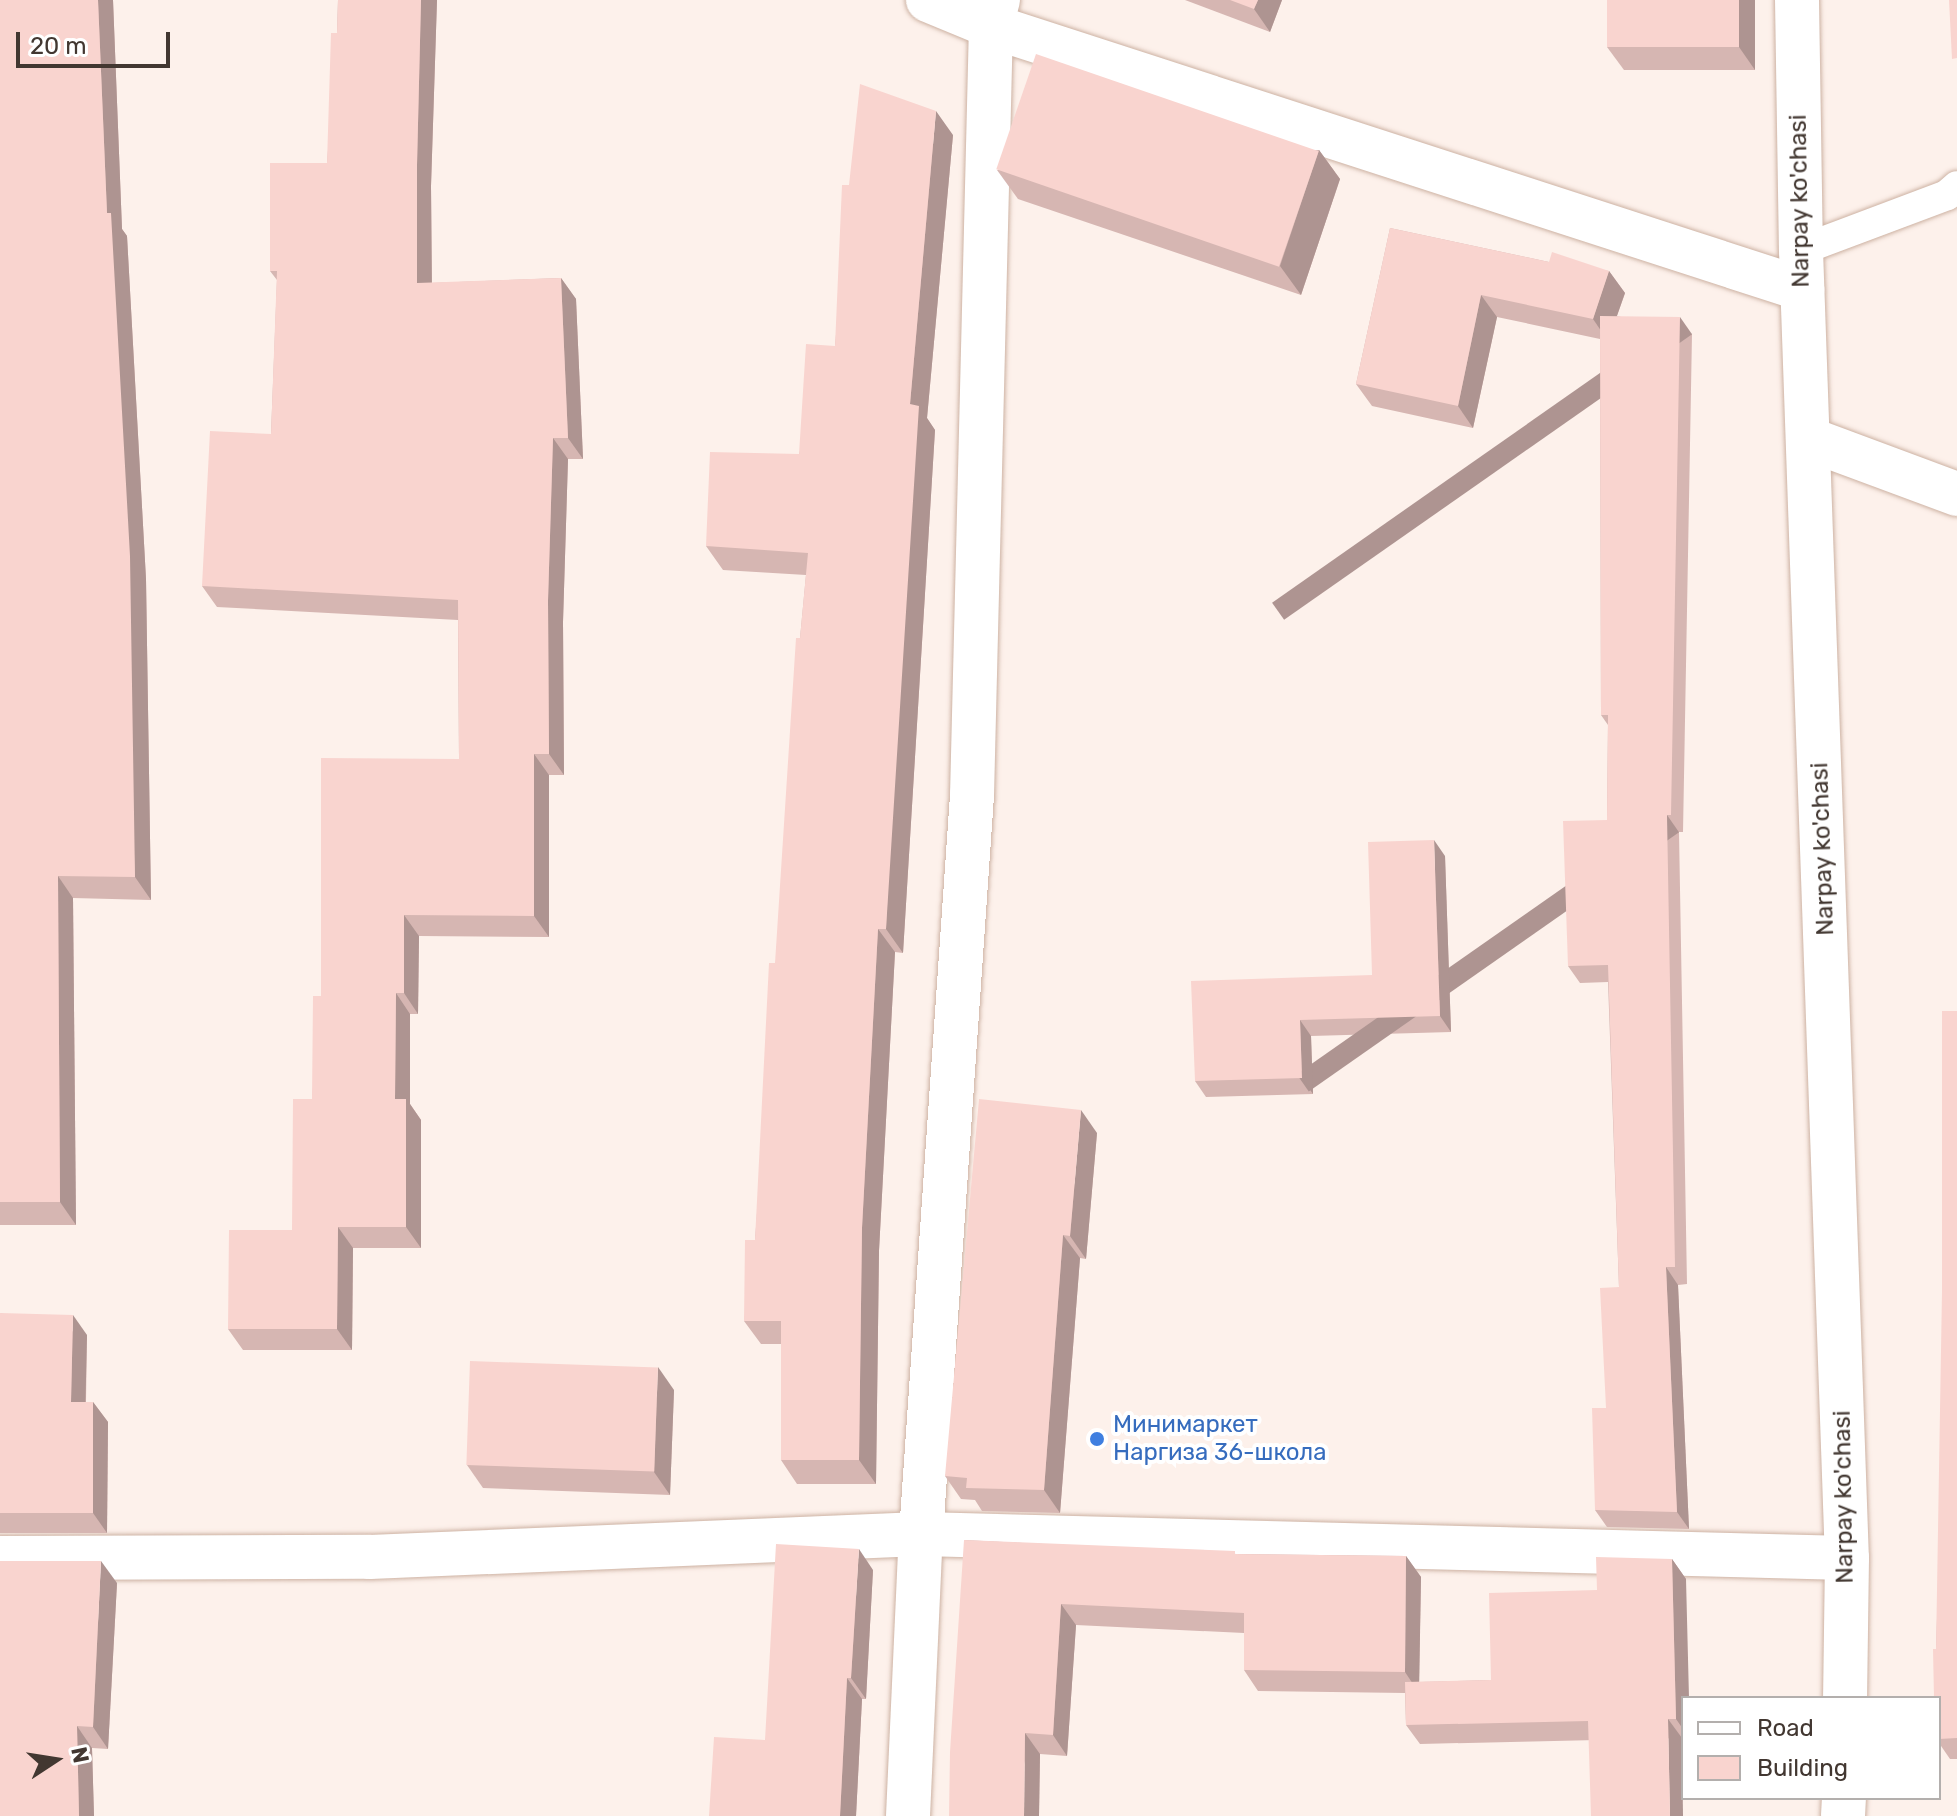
<!DOCTYPE html>
<meta charset="utf-8">
<style>
body{margin:0}
#map{position:relative;width:1957px;height:1816px;overflow:hidden;background:#fdf1eb;font-family:Rubik,sans-serif}
div>[style]{position:absolute}
[style*='--x']{left:calc(var(--x)*1px);top:calc(var(--y)*1px);width:calc(var(--w)*1px);rotate:calc(var(--a)*1deg)}
.roads{filter:drop-shadow(0 0 2px #cdb2a3) drop-shadow(0 0 2px #cdb2a3)}
.lane>*{height:30px;margin:-15px;padding:0 15px;transform-origin:15px;border-radius:15px;background:#fff}
.street>*{height:44px;margin:-22px;padding:0 22px;transform-origin:22px;border-radius:22px;background:#fff}
.secondary>*{height:44px;margin:-22px;padding:0 22px;transform-origin:22px;border-radius:22px;background:#fff}
.wall>*{inset:0;background:#d6b6b2}
.shaded-wall>*{inset:0;background:#ae9491;transform-origin:0 0}
.building>*{inset:0;background:#f9d4cf;transform-origin:0 0}
.dots>*{width:22px;height:22px;translate:-50% -50%;box-sizing:border-box;border:4px solid #fff;border-radius:50%}
span{translate:-50% -50%;white-space:nowrap;text-align:center;line-height:1.15;-webkit-text-stroke:8px #fff;paint-order:stroke}
.street-label{font-size:24px;color:#423731}
.shop-label{font-size:24px;color:#366cbe}
.left{translate:0 -50%;text-align:left}
.legend{position:absolute;left:1681px;top:1696px;width:260px;height:104px;box-sizing:border-box;background:#fff;border:2px solid #b3afad;margin:0;padding:10px 14px;list-style:none;font-size:24px;color:#423731}
.legend li{display:flex;align-items:center;gap:16px;height:40px}
.legend b{width:40px;border:2px solid #b3afad}
.north{position:absolute;left:16px;top:1720px;width:80px;height:80px;-webkit-text-stroke:6px #fff;paint-order:stroke;rotate:78deg;font-size:22px;font-weight:700;line-height:32px;text-align:center;color:#423731}
.north::after{content:'';display:block;margin:auto;width:28px;height:36px;background:#423731;clip-path:polygon(50% 0,100% 100%,50% 72%,0 100%)}
.scale{position:absolute;left:16px;top:32px;width:154px;height:36px;box-sizing:border-box;border:4px solid #423731;border-top:0;padding-left:10px;font-size:24px;line-height:28px;white-space:nowrap;color:#423731;-webkit-text-stroke:6px #fff;paint-order:stroke}
</style>
<div id="map">
<div class="roads">
<div class="lane">
<div style="--x:1801;--y:250;--w:156;--a:-20.6"></div>
<div style="--x:1947;--y:195;--w:13;--a:-42"></div>
</div>
<div class="street">
<div style="--x:928;--y:0;--w:68;--a:22.4"></div>
<div style="--x:991;--y:26;--w:853;--a:17.97"></div>
<div style="--x:1809;--y:439;--w:158;--a:20.4"></div>
<div style="--x:0;--y:1558;--w:370;--a:-0.2"></div>
<div style="--x:370;--y:1557;--w:551;--a:-2.39"></div>
<div style="--x:921;--y:1534;--w:926;--a:1.48"></div>
<div style="--x:908;--y:1816;--w:282;--a:-87.4"></div>
<div style="--x:921;--y:1534;--w:740;--a:-86.05"></div>
<div style="--x:972;--y:796;--w:770;--a:-88.59"></div>
<div style="--x:991;--y:26;--w:27;--a:-75"></div>
</div>
<div class="secondary">
<div style="--x:1797;--y:0;--w:250;--a:89.1"></div>
<div style="--x:1801;--y:250;--w:1309;--a:87.99"></div>
<div style="--x:1847;--y:1558;--w:140;--a:90.8"></div>
<div style="--x:1843;--y:1816;--w:18;--a:-87"></div>
</div>
</div>
<div class="wall">
<div style="clip-path:polygon(0 0,113px 0,122px 229px,127px 236px,146px 579px,151px 900px,73px 898px,76px 1225px,0 1225px)"></div>
<div style="clip-path:polygon(338px 0,437px 0,431px 186px,432px 283px,561px 278px,576px 299px,583px 459px,568px 459px,563px 622px,564px 775px,549px 775px,549px 937px,419px 936px,418px 1014px,410px 1014px,410px 1104px,421px 1120px,421px 1248px,353px 1248px,352px 1350px,243px 1350px,228px 1329px,292px 1230px,312px 1099px,321px 996px,459px 759px,458px 620px,217px 607px,202px 586px,271px 434px,277px 280px,270px 271px,327px 163px,337px 33px)"></div>
<div style="clip-path:polygon(1185px 0,1282px 0,1270px 32px)"></div>
<div style="clip-path:polygon(1755px 0,1755px 70px,1624px 70px,1607px 47px)"></div>
<div style="clip-path:polygon(953px 135px,927px 418px,935px 430px,903px 953px,895px 952px,879px 1251px,876px 1484px,797px 1484px,781px 1460px,781px 1344px,761px 1344px,744px 1321px,755px 1240px,800px 638px,806px 575px,723px 570px,706px 546px,799px 454px,835px 346px,849px 185px)"></div>
<div style="clip-path:polygon(1319px 150px,1340px 179px,1301px 295px,1018px 199px,997px 170px)"></div>
<div style="clip-path:polygon(1390px 228px,1549px 262px,1609px 271px,1625px 293px,1617px 316px,1692px 334px,1683px 832px,1679px 832px,1687px 1284px,1678px 1285px,1689px 1529px,1607px 1527px,1595px 1510px,1619px 1287px,1608px 982px,1580px 983px,1568px 966px,1607px 820px,1608px 725px,1601px 715px,1600px 339px,1497px 317px,1473px 428px,1372px 406px,1356px 384px)"></div>
<div style="clip-path:polygon(1445px 856px,1451px 1032px,1311px 1036px,1313px 1094px,1206px 1097px,1195px 1081px,1372px 975px)"></div>
<div style="clip-path:polygon(1957px 1011px,1957px 1759px,1950px 1759px,1939px 1743px,1939px 1698px,1936px 1649px)"></div>
<div style="clip-path:polygon(1097px 1133px,1086px 1259px,1080px 1258px,1060px 1513px,982px 1511px,975px 1500px,961px 1499px,945px 1476px)"></div>
<div style="clip-path:polygon(0 1313px,87px 1335px,86px 1402px,93px 1402px,108px 1422px,107px 1533px,0 1533px)"></div>
<div style="clip-path:polygon(674px 1390px,670px 1495px,483px 1488px,467px 1465px)"></div>
<div style="clip-path:polygon(964px 1540px,1237px 1554px,1406px 1556px,1421px 1577px,1419px 1682px,1491px 1680px,1597px 1590px,1672px 1559px,1686px 1579px,1683px 1738px,1420px 1744px,1406px 1725px,1405px 1693px,1258px 1691px,1244px 1670px,1244px 1633px,1076px 1625px,1067px 1756px,1040px 1754px,1039px 1816px)"></div>
<div style="clip-path:polygon(873px 1570px,866px 1699px,862px 1699px,856px 1816px,709px 1816px,765px 1740px)"></div>
<div style="clip-path:polygon(117px 1583px,108px 1749px,92px 1748px,94px 1816px,0 1816px)"></div>
</div>
<div class="shaded-wall">
<div style="clip-path:polygon(98px 0,113px 0,122px 229px,127px 236px,146px 579px,151px 900px,135px 877px)"></div>
<div style="clip-path:polygon(421px 0,437px 0,431px 186px,432px 304px,417px 283px,417px 165px)"></div>
<div style="clip-path:polygon(1258px 0,1282px 0,1270px 32px,1254px 9px)"></div>
<div style="clip-path:polygon(1739px 0,1755px 0,1755px 70px,1739px 47px)"></div>
<div style="clip-path:polygon(936px 111px,953px 135px,927px 418px,935px 430px,903px 953px,886px 929px,910px 404px)"></div>
<div style="clip-path:polygon(1319px 150px,1340px 179px,1301px 295px,1280px 266px)"></div>
<div style="clip-path:polygon(1609px 271px,1625px 293px,1608px 341px,1593px 319px)"></div>
<div style="clip-path:polygon(561px 278px,576px 299px,583px 459px,568px 438px)"></div>
<div style="clip-path:polygon(1481px 295px,1497px 317px,1473px 428px,1458px 406px)"></div>
<div style="left:1680px;top:317px;width:21px;height:498px;rotate:55deg"></div>
<div style="clip-path:polygon(553px 438px,568px 459px,563px 622px,564px 775px,549px 754px,548px 601px)"></div>
<div style="clip-path:polygon(534px 754px,549px 775px,549px 937px,534px 916px)"></div>
<div style="left:1667px;top:815px;width:21px;height:452px;rotate:55deg"></div>
<div style="clip-path:polygon(1434px 840px,1445px 856px,1451px 1032px,1440px 1016px)"></div>
<div style="clip-path:polygon(58px 876px,73px 898px,76px 1225px,60px 1202px)"></div>
<div style="clip-path:polygon(404px 915px,419px 936px,418px 1014px,404px 993px)"></div>
<div style="clip-path:polygon(878px 929px,895px 952px,879px 1251px,876px 1484px,859px 1460px,862px 1228px)"></div>
<div style="clip-path:polygon(396px 993px,410px 1014px,410px 1104px,421px 1120px,421px 1248px,406px 1227px,395px 1099px)"></div>
<div style="clip-path:polygon(1300px 1020px,1311px 1036px,1313px 1094px,1302px 1078px)"></div>
<div style="clip-path:polygon(1081px 1110px,1097px 1133px,1086px 1259px,1070px 1236px)"></div>
<div style="clip-path:polygon(338px 1227px,353px 1248px,352px 1350px,337px 1329px)"></div>
<div style="clip-path:polygon(1063px 1235px,1080px 1258px,1060px 1513px,1044px 1490px)"></div>
<div style="clip-path:polygon(1666px 1267px,1678px 1285px,1689px 1529px,1677px 1512px)"></div>
<div style="clip-path:polygon(73px 1315px,87px 1335px,85px 1422px,71px 1402px)"></div>
<div style="clip-path:polygon(658px 1367px,674px 1390px,670px 1495px,654px 1472px)"></div>
<div style="clip-path:polygon(93px 1402px,108px 1422px,107px 1533px,93px 1513px)"></div>
<div style="clip-path:polygon(859px 1549px,873px 1570px,866px 1699px,851px 1678px)"></div>
<div style="clip-path:polygon(1406px 1556px,1421px 1577px,1419px 1693px,1405px 1672px)"></div>
<div style="clip-path:polygon(1672px 1559px,1686px 1579px,1689px 1698px,1683px 1698px,1683px 1729px,1676px 1719px)"></div>
<div style="clip-path:polygon(101px 1561px,117px 1583px,108px 1749px,93px 1727px)"></div>
<div style="clip-path:polygon(1061px 1604px,1076px 1625px,1067px 1756px,1053px 1735px)"></div>
<div style="clip-path:polygon(847px 1678px,862px 1699px,856px 1816px,840px 1816px)"></div>
<div style="clip-path:polygon(1668px 1719px,1682px 1738px,1683px 1816px,1670px 1816px)"></div>
<div style="clip-path:polygon(77px 1726px,92px 1748px,94px 1816px,79px 1816px)"></div>
<div style="clip-path:polygon(1025px 1733px,1040px 1754px,1039px 1816px,1024px 1816px)"></div>
</div>
<div class="building">
<div style="clip-path:polygon(0 0,98px 0,107px 213px,111px 213px,130px 556px,135px 877px,58px 876px,60px 1202px,0 1202px)"></div>
<div style="clip-path:polygon(338px 0,421px 0,417px 165px,417px 283px,561px 278px,568px 438px,553px 438px,548px 601px,549px 754px,534px 754px,534px 916px,404px 915px,404px 993px,396px 993px,395px 1099px,406px 1099px,406px 1227px,338px 1227px,337px 1329px,228px 1329px,229px 1230px,292px 1230px,293px 1099px,312px 1099px,313px 996px,321px 996px,321px 758px,459px 759px,458px 600px,202px 586px,210px 431px,271px 434px,277px 271px,270px 271px,270px 163px,327px 163px,331px 33px,337px 33px)"></div>
<div style="clip-path:polygon(1230px 0,1258px 0,1254px 9px)"></div>
<div style="left:1607px;top:0;width:132px;height:47px"></div>
<div style="clip-path:polygon(1949px 0,1957px 0,1957px 58px,1952px 59px)"></div>
<div style="left:1036px;top:54px;width:299px;height:122px;rotate:19deg"></div>
<div style="clip-path:polygon(860px 84px,936px 111px,910px 404px,919px 406px,886px 929px,878px 929px,862px 1228px,859px 1460px,781px 1460px,781px 1321px,744px 1321px,745px 1240px,755px 1240px,769px 963px,775px 963px,796px 638px,800px 638px,808px 553px,706px 546px,710px 452px,799px 454px,806px 344px,835px 346px,842px 185px,849px 185px)"></div>
<div style="clip-path:polygon(1390px 228px,1549px 262px,1552px 252px,1609px 271px,1593px 319px,1481px 295px,1458px 406px,1356px 384px)"></div>
<div style="clip-path:polygon(1600px 316px,1680px 317px,1671px 815px,1667px 815px,1675px 1267px,1666px 1267px,1677px 1512px,1595px 1510px,1592px 1408px,1606px 1408px,1600px 1288px,1619px 1287px,1608px 965px,1568px 966px,1563px 821px,1607px 820px,1608px 715px,1601px 715px)"></div>
<div style="clip-path:polygon(1434px 840px,1440px 1016px,1300px 1020px,1302px 1078px,1195px 1081px,1191px 981px,1372px 975px,1368px 842px)"></div>
<div style="clip-path:polygon(1942px 1011px,1957px 1011px,1957px 1738px,1939px 1739px,1939px 1698px,1934px 1698px,1933px 1649px,1936px 1649px,1942px 1291px)"></div>
<div style="clip-path:polygon(979px 1099px,1081px 1110px,1070px 1236px,1063px 1235px,1044px 1490px,966px 1488px,967px 1478px,945px 1476px)"></div>
<div style="clip-path:polygon(0 1313px,73px 1315px,71px 1402px,93px 1402px,93px 1513px,0 1513px)"></div>
<div style="left:470px;top:1361px;width:188px;height:104px;rotate:2deg"></div>
<div style="clip-path:polygon(964px 1540px,1235px 1551px,1235px 1554px,1406px 1556px,1405px 1672px,1244px 1670px,1244px 1613px,1061px 1604px,1053px 1735px,1025px 1733px,1024px 1816px,949px 1816px,950px 1752px)"></div>
<div style="clip-path:polygon(776px 1544px,859px 1549px,851px 1678px,847px 1678px,840px 1816px,709px 1816px,714px 1737px,765px 1740px)"></div>
<div style="clip-path:polygon(1596px 1557px,1672px 1559px,1676px 1719px,1668px 1719px,1670px 1816px,1591px 1816px,1588px 1721px,1406px 1725px,1405px 1682px,1491px 1680px,1489px 1593px,1597px 1590px)"></div>
<div style="clip-path:polygon(0 1561px,101px 1561px,93px 1727px,77px 1726px,79px 1816px,0 1816px)"></div>
</div>
<div class="dots">
<div style="left:1097px;top:1439px;background:#3f7fe0"></div>
</div>
<div class="street-label">
<span style="left:1800px;top:201px;rotate:-91deg">Narpay ko'chasi</span>
<span style="left:1823px;top:849px;rotate:-92deg">Narpay ko'chasi</span>
<span style="left:1844px;top:1497px;rotate:-91deg">Narpay ko'chasi</span>
</div>
<div class="shop-label">
<span class="left" style="left:1113px;top:1439px">Минимаркет<br>Наргиза 36-школа</span>
</div>
<ul class="legend">
<li><b style="height:10px;background:#fff"></b>Road</li>
<li><b style="height:22px;background:#f9d4cf"></b>Building</li>
</ul>
<div class="north">N</div>
<div class="scale">20 m</div>
</div>
